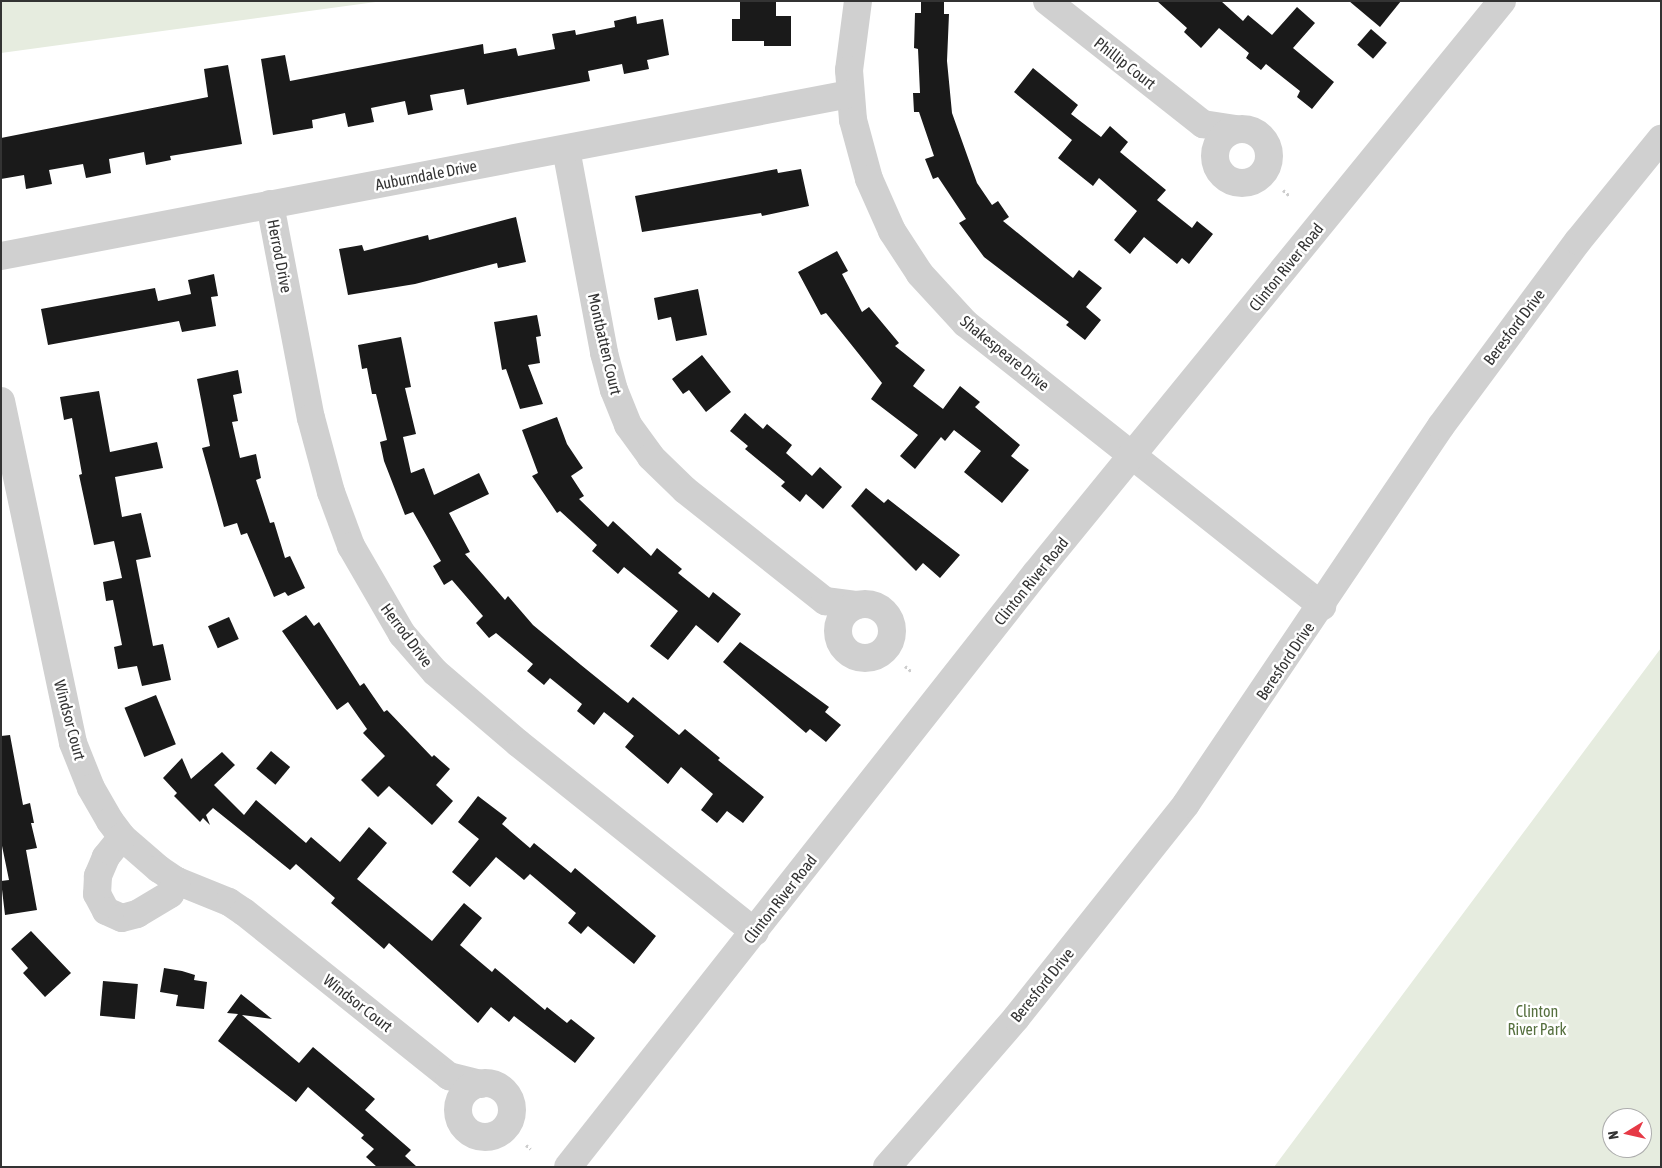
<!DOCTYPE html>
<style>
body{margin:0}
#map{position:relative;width:1662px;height:1168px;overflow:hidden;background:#fff;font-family:"Asap Condensed",sans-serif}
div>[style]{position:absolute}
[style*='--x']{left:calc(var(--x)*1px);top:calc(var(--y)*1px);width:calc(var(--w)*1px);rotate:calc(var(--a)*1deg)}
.green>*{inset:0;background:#e6ecdf}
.building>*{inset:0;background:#1a1a1a;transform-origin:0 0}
.path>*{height:3px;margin-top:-1.5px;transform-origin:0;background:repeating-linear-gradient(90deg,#cdcdcd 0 2.5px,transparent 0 5px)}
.minor>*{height:28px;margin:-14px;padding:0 14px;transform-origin:14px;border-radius:14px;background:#d0d0d0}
.minor>.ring{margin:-14px;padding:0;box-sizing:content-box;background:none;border:28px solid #d0d0d0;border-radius:50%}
span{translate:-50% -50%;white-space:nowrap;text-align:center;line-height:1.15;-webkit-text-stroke:5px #fff;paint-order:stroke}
.street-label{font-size:16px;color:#333}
.park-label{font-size:16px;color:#56703f}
.frame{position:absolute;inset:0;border:2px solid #333;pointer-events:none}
.north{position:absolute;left:1602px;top:1108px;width:50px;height:50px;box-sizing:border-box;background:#fff;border:1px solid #adadad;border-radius:50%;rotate:261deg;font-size:14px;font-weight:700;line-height:20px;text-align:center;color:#333}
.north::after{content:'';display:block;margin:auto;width:18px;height:22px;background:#e63946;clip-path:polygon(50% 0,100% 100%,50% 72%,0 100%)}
</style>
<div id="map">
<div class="green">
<div style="clip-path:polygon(1px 1px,383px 1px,1px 53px)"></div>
<div style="clip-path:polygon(evenodd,1661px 648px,1661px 1167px,1274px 1167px,1661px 648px,1612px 1118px,1642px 1118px,1642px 1148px,1612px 1148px,1612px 1118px)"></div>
</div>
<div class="building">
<div style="clip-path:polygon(740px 1px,776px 1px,776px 16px,791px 16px,791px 46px,764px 46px,764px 41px,732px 41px,732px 19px,740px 19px)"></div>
<div style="clip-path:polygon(921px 1px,944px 1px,944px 14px,949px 14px,947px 61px,952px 113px,977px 183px,992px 205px,998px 201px,1009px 217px,1003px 221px,1073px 278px,1079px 270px,1102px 288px,1086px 307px,1101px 320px,1085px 340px,1066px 325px,1069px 322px,984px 257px,959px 223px,966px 219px,938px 177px,933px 179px,925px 159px,934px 156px,919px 112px,914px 112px,913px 93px,920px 93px,918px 49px,914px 48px,915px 13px,921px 13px)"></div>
<div style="clip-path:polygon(1157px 1px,1221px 1px,1243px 21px,1248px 15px,1272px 35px,1297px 7px,1315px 23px,1293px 48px,1334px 82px,1312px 109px,1297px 97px,1300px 91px,1266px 64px,1261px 70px,1246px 58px,1249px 53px,1219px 28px,1201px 48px,1184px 32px,1187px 28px)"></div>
<div style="clip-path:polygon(1349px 1px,1401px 1px,1380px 27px)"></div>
<div style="clip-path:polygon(636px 16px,637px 24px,663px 19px,669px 55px,647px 60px,649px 69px,624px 74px,622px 64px,588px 71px,590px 81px,467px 105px,464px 89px,430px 95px,433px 110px,408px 115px,405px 101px,371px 108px,374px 122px,348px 127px,345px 113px,312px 120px,313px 128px,273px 135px,261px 59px,285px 55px,290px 81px,483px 44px,484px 54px,516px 48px,518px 56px,555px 49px,552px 34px,575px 30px,576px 35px,615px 27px,614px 21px)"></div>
<div style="left:1371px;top:29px;width:21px;height:21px;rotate:41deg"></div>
<div style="clip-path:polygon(228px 65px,242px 144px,170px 156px,171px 160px,146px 165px,144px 152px,109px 159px,111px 173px,86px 178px,83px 164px,49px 170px,52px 184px,26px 189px,24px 175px,1px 179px,1px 138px,208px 97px,204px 69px)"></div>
<div style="clip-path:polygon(1033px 68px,1078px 105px,1071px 114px,1101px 137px,1110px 126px,1128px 142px,1120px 152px,1166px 190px,1157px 200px,1192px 228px,1197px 221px,1213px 234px,1189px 264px,1182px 258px,1177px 264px,1144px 237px,1130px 254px,1114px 240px,1137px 211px,1099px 178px,1093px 186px,1058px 158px,1072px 140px,1014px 92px)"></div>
<div style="clip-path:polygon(777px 169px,778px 173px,801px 169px,809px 206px,762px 216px,761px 213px,642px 232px,635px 196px)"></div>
<div style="clip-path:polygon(516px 217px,526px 262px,498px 268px,497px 263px,415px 284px,348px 295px,339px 249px,362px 245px,364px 251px,428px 235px,429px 240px)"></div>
<div style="clip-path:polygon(837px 251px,848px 271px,842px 274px,862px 312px,869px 307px,899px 343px,895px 346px,925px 370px,913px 386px,943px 409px,960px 386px,980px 402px,975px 407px,1020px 445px,1011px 456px,1029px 470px,1002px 503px,964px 472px,981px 451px,954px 430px,945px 441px,941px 437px,915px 469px,900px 456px,918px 435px,871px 399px,882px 383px,826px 313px,821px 315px,798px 272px)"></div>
<div style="clip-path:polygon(214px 274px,218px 296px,211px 297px,216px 326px,182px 332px,179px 321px,48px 345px,41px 309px,155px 288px,158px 301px,191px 294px,188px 280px)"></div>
<div style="clip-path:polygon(698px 289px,707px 335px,676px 341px,671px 317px,658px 320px,654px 298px)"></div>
<div style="clip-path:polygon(537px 315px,541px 336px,536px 337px,540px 363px,528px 365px,543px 404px,520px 409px,506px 369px,502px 370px,494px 322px)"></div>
<div style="clip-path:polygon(401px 337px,411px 387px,405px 388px,416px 434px,403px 437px,411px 473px,424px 468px,434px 495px,479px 473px,489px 494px,449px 513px,470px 552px,465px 554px,505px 600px,508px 596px,533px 625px,581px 665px,628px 703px,633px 697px,679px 735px,685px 729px,720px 758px,718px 760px,764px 797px,743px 823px,727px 811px,717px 823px,701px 810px,713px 794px,681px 767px,668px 784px,625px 747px,634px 736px,604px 712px,594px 725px,577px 711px,582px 704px,550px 678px,544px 685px,527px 671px,533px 664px,496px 633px,489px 638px,476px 623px,483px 616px,452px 580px,444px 585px,433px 566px,441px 561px,413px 512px,405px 515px,384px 461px,380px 442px,387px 440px,376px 394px,372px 394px,367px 368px,362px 369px,358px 345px)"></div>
<div style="clip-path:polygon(702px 355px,731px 392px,706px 412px,689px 390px,683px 394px,672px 379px)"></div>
<div style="clip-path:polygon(238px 370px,242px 393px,233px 395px,238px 421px,232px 422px,240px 458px,256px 454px,261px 478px,256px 480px,270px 523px,274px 522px,285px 558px,290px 556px,305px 588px,288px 596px,285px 592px,274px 597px,247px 533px,241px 535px,237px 523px,224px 527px,202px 448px,210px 446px,197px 379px)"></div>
<div style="clip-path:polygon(99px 391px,110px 452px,157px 442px,163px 468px,115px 477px,122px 517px,141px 513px,151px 557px,136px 560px,153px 646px,163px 644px,171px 680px,142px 686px,137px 666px,118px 669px,114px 647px,122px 645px,113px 600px,106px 601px,103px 582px,122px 578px,114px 541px,94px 545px,79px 475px,82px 474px,72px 418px,64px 420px,60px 397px)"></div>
<div style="clip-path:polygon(745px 413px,763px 429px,767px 424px,792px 445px,786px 453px,812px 476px,820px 467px,842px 487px,823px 509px,806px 494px,800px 502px,781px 486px,785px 482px,745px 449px,748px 446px,730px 431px)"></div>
<div style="clip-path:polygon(557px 417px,567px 444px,583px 468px,571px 476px,584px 496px,579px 499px,608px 527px,613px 521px,651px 556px,657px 548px,682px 569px,678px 573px,709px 598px,713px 592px,741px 614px,718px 643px,696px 625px,668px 660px,650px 646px,678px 611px,624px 567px,618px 574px,592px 551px,597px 545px,560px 511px,557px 513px,532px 476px,538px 473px,522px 430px)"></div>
<div style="clip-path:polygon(866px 488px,884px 503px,888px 499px,960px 555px,940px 578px,923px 563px,916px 571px,851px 506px)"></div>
<div style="clip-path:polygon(306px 615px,314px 626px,319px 622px,360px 686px,364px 683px,384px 712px,387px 710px,432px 757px,434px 755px,450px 769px,436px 785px,453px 801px,432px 825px,389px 786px,378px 797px,361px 780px,385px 756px,363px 733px,367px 729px,348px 702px,337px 710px,282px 631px)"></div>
<div style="left:229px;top:617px;width:24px;height:23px;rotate:66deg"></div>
<div style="clip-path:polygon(740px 642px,829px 707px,825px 712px,841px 725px,826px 742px,810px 729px,806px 733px,723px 662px)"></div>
<div style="left:156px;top:695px;width:53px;height:34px;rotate:68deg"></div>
<div style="clip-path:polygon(10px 735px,23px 805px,30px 803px,34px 823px,31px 823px,37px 848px,26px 850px,37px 910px,5px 915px,1px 881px,9px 880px,1px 841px,1px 736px)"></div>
<div style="left:271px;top:751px;width:25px;height:23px;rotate:40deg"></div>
<div style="clip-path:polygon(222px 752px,235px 765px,214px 785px,244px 815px,256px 800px,306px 843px,311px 837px,340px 862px,369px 827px,387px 843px,357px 879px,432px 941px,464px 903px,482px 918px,460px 945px,492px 972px,495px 968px,545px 1010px,547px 1007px,567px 1023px,571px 1019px,595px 1038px,575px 1063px,514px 1016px,509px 1022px,491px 1007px,478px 1023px,389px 943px,384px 949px,331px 903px,335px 898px,296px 864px,290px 870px,213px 808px,206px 815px,210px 825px,203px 818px,200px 822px,174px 796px,177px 793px,163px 778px,182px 758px,191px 779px)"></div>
<div style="clip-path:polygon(478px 796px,507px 818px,502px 824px,530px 848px,534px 843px,571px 873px,575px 868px,656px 936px,634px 964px,588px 926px,581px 934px,568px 923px,576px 913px,530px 874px,524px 880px,496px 857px,470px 887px,452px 872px,479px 839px,458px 822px)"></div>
<div style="clip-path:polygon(31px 931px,71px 973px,45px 997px,23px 973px,28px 968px,11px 949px)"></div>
<div style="clip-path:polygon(164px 968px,182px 971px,195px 975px,194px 980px,207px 982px,204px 1009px,176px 1006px,178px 995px,160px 992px)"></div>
<div style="left:103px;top:981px;width:35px;height:35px;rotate:5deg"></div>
<div style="clip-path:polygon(241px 994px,272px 1019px,242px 1015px,299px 1063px,313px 1047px,375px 1099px,365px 1110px,411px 1150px,405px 1156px,417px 1167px,377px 1167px,366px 1157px,374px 1149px,361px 1138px,364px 1135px,308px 1087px,296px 1102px,218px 1041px,238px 1014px,227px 1013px)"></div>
</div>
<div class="path">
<div style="--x:1283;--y:190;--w:9;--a:41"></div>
<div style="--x:905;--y:666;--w:8;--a:40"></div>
<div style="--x:526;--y:1145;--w:6;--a:39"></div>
</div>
<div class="minor">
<div style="--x:858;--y:1;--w:70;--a:97.4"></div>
<div style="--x:849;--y:70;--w:50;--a:85.4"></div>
<div style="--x:853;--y:120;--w:61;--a:74.8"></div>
<div style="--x:869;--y:179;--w:57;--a:66.1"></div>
<div style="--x:892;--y:231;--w:51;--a:56.9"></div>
<div style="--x:920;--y:274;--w:67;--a:47.4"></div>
<div style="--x:965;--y:323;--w:456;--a:38.4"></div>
<div style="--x:1047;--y:1;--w:199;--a:38.3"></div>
<div style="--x:1203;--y:124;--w:33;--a:9"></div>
<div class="ring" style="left:1215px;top:129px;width:26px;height:26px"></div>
<div style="--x:566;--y:149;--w:208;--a:79.4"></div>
<div style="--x:604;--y:353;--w:38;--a:75"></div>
<div style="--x:614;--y:390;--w:38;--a:68"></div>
<div style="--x:628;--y:425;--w:39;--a:54"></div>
<div style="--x:651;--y:457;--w:47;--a:44.1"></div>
<div style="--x:685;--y:490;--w:179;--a:38.4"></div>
<div style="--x:825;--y:601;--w:33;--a:7"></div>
<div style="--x:270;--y:204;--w:218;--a:79.2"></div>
<div style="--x:311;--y:418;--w:77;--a:74.9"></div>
<div style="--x:331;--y:492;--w:58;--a:69.7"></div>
<div style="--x:351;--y:546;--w:102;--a:59.9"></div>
<div style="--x:402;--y:634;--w:50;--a:49"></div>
<div style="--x:435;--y:672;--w:109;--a:40.5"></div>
<div style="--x:518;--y:743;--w:303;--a:38.6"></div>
<div style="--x:1;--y:256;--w:864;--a:-10.8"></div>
<div style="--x:1;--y:401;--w:349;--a:78.1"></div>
<div style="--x:73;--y:743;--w:48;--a:68.2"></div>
<div style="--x:91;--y:788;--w:38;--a:60"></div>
<div style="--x:110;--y:821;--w:20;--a:53"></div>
<div style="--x:122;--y:837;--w:49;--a:40.9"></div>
<div style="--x:159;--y:869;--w:22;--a:34"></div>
<div style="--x:177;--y:881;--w:56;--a:22"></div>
<div style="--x:229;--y:902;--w:18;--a:34"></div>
<div style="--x:244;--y:912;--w:263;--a:38.7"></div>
<div style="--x:449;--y:1076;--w:33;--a:14"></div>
<div class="ring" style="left:838px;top:604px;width:26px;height:26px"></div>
<div style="--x:122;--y:837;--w:26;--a:129"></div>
<div style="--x:106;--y:857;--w:21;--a:113"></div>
<div style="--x:98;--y:876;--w:18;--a:93"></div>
<div style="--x:97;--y:894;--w:19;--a:62"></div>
<div style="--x:106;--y:911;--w:17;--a:24"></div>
<div style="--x:122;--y:918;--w:16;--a:-15"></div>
<div style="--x:137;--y:914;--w:39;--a:-31"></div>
<div style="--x:170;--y:894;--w:15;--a:-62"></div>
<div class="ring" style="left:458px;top:1083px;width:26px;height:26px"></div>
<div style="--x:568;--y:1167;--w:756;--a:-51.77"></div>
<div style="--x:1036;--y:573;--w:738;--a:-50.83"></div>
<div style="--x:887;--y:1167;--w:197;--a:-49.1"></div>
<div style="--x:1016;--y:1018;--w:273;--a:-51.5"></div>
<div style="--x:1186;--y:804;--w:456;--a:-56"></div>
<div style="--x:1441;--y:426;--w:230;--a:-53.5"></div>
<div style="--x:1578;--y:241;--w:132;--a:-50.9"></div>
</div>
<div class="street-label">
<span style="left:1125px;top:63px;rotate:38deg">Phillip Court</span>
<span style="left:426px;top:175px;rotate:-11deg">Auburndale Drive</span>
<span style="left:280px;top:256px;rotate:79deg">Herrod Drive</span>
<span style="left:1286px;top:267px;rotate:-51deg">Clinton River Road</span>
<span style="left:1514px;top:327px;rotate:-53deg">Beresford Drive</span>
<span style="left:605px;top:344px;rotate:77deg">Montbatten Court</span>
<span style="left:1005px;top:353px;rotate:39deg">Shakespeare Drive</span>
<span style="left:1031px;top:581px;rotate:-51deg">Clinton River Road</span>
<span style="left:407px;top:635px;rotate:53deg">Herrod Drive</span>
<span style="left:1285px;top:661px;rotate:-56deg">Beresford Drive</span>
<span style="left:70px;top:720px;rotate:75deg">Windsor Court</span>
<span style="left:780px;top:899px;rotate:-52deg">Clinton River Road</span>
<span style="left:1042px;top:985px;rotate:-51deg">Beresford Drive</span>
<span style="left:358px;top:1003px;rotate:38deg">Windsor Court</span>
</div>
<div class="park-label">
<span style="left:1537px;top:1020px">Clinton<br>River Park</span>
</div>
<div class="frame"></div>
<div class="north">N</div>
</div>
